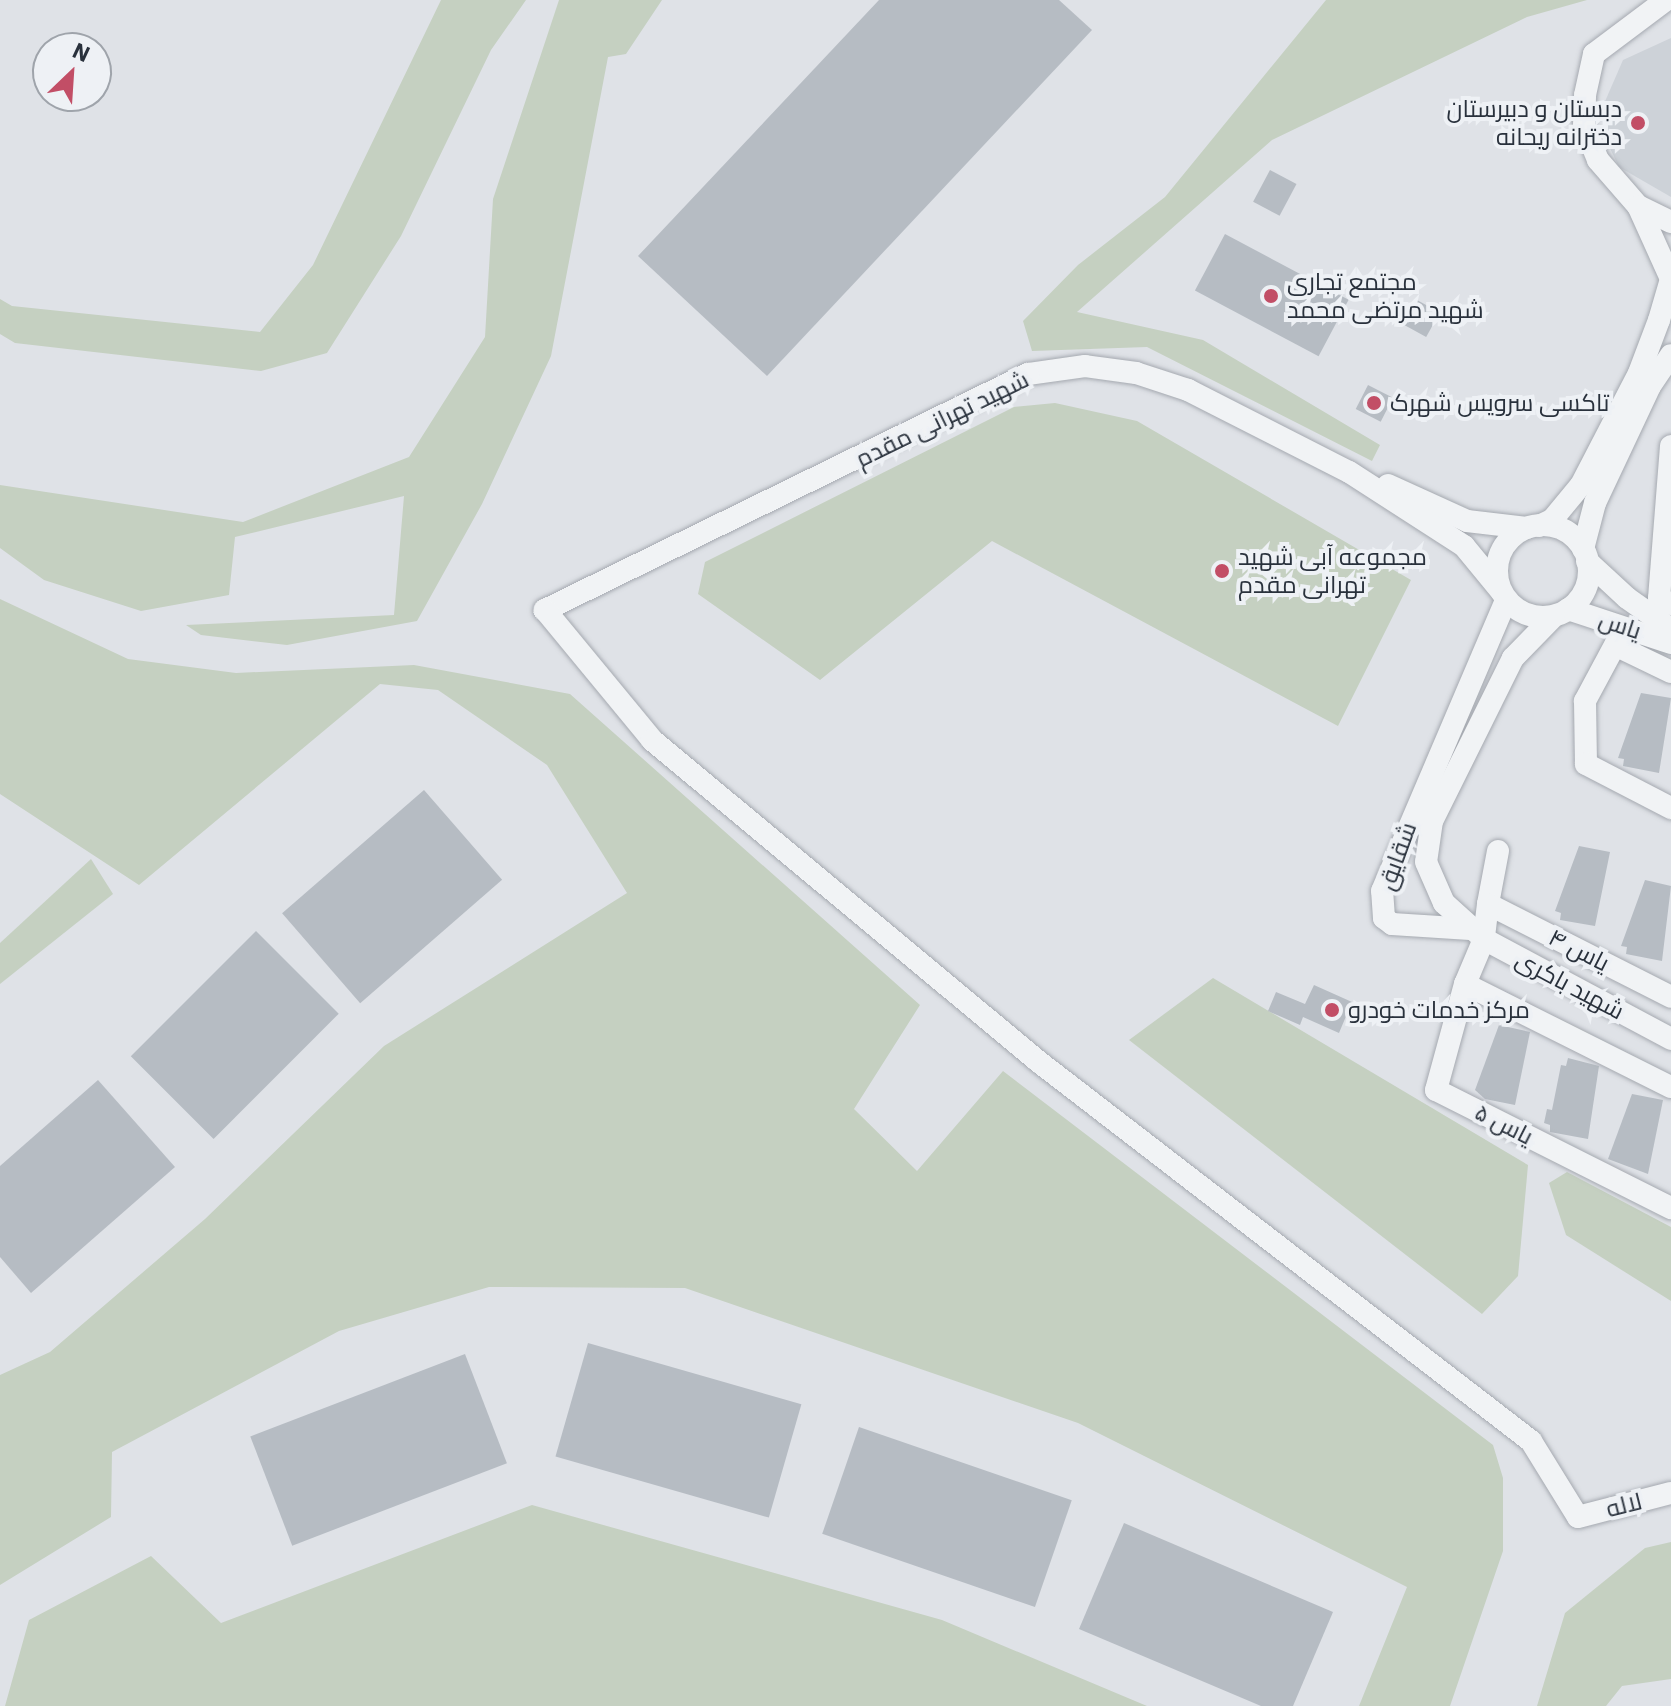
<!DOCTYPE html>
<meta charset="utf-8">
<style>
body{margin:0}
#map{position:relative;width:1671px;height:1706px;overflow:hidden;background:#dfe2e7;font-family:"IBM Plex Sans",Cairo,sans-serif}
div>[style]{position:absolute}
[style*='--x']{left:calc(var(--x)*1px);top:calc(var(--y)*1px);width:calc(var(--w)*1px);rotate:calc(var(--a)*1deg)}
.built>*{inset:0;background:#cdd2d8}
.green>*{inset:0;background:#c5d0c1}
.building>*{inset:0;background:#b6bcc3;transform-origin:0 0}
.roads{filter:drop-shadow(0 0 2px #a5a9b0) drop-shadow(0 0 2px #a5a9b0)}
.minor>*{height:22px;margin:-11px;padding:0 11px;transform-origin:11px;border-radius:11px;background:#f1f3f5}
.minor>.ring{margin:-11px;padding:0;box-sizing:content-box;background:none;border:22px solid #f1f3f5;border-radius:50%}
.dots>*{width:22px;height:22px;translate:-50% -50%;box-sizing:border-box;border:4px solid #eef1f5;border-radius:50%}
span{translate:-50% -50%;white-space:nowrap;text-align:center;line-height:1.15;-webkit-text-stroke:8px #eef1f5;paint-order:stroke}
.poi-label{font-size:24px;color:#29313c}
.right{translate:-100% -50%;text-align:right}
.left{translate:0 -50%;text-align:left}
.street-label{font-size:24px;color:#29313c}
.north{position:absolute;left:32px;top:32px;width:80px;height:80px;box-sizing:border-box;background:#eef1f5;border:2px solid #9fa4ab;border-radius:50%;rotate:25deg;font-size:22px;font-weight:700;line-height:32px;text-align:center;color:#29313c}
.north::after{content:'';display:block;margin:auto;width:28px;height:36px;background:#c24e66;clip-path:polygon(50% 0,100% 100%,50% 72%,0 100%)}
</style>
<div id="map">
<div class="built">
<div style="clip-path:polygon(1671px 38px,1671px 197px,1619px 167px,1606px 140px,1603px 106px,1623px 60px)"></div>
</div>
<div class="green">
<div style="clip-path:polygon(441px 0,526px 0,491px 50px,401px 236px,327px 353px,261px 371px,15px 343px,0 334px,0 299px,12px 306px,260px 332px,313px 265px)"></div>
<div style="clip-path:polygon(559px 0,662px 0,626px 54px,608px 57px,551px 356px,482px 504px,417px 621px,287px 645px,201px 635px,186px 625px,394px 615px,404px 496px,235px 537px,229px 595px,141px 611px,44px 580px,0 548px,0 485px,243px 522px,409px 457px,485px 337px,493px 199px)"></div>
<div style="clip-path:polygon(1326px 0,1587px 0,1527px 17px,1272px 140px,1077px 312px,1203px 340px,1380px 445px,1372px 461px,1147px 347px,1032px 351px,1023px 321px,1078px 265px,1165px 197px)"></div>
<div style="clip-path:polygon(1055px 403px,1137px 421px,1411px 580px,1338px 726px,992px 541px,820px 680px,698px 594px,705px 562px,1014px 407px)"></div>
<div style="clip-path:polygon(0 599px,128px 659px,236px 673px,414px 665px,570px 694px,920px 1005px,854px 1109px,917px 1171px,1003px 1071px,1493px 1445px,1503px 1478px,1503px 1551px,1450px 1706px,1359px 1706px,1407px 1587px,1078px 1423px,685px 1288px,489px 1287px,339px 1331px,112px 1452px,111px 1517px,0 1585px,0 1375px,50px 1352px,205px 1219px,384px 1046px,627px 893px,547px 765px,438px 690px,380px 684px,139px 885px,0 794px)"></div>
<div style="clip-path:polygon(91px 859px,113px 894px,0 984px,0 943px)"></div>
<div style="clip-path:polygon(1213px 978px,1528px 1165px,1518px 1276px,1482px 1314px,1129px 1040px)"></div>
<div style="clip-path:polygon(1567px 1172px,1671px 1227px,1671px 1301px,1566px 1235px,1549px 1183px)"></div>
<div style="clip-path:polygon(532px 1505px,942px 1620px,1147px 1706px,5px 1706px,29px 1620px,151px 1556px,221px 1623px)"></div>
<div style="clip-path:polygon(1671px 1542px,1671px 1679px,1622px 1686px,1606px 1706px,1537px 1706px,1565px 1613px,1645px 1548px)"></div>
</div>
<div class="building">
<div style="clip-path:polygon(879px 0,1059px 0,1092px 30px,767px 376px,638px 256px)"></div>
<div style="left:1270px;top:170px;width:30px;height:36px;rotate:28deg"></div>
<div style="left:1225px;top:234px;width:140px;height:64px;rotate:28deg"></div>
<div style="left:1417px;top:300px;width:26px;height:28px;rotate:29deg"></div>
<div style="left:1368px;top:385px;width:28px;height:27px;rotate:27deg"></div>
<div style="clip-path:polygon(1641px 693px,1671px 698px,1659px 773px,1623px 766px,1624px 759px,1618px 758px)"></div>
<div style="left:424px;top:790px;width:119px;height:188px;rotate:49deg"></div>
<div style="clip-path:polygon(1579px 846px,1610px 852px,1595px 926px,1560px 920px,1561px 913px,1555px 911px)"></div>
<div style="clip-path:polygon(1645px 880px,1671px 886px,1662px 961px,1626px 954px,1627px 947px,1621px 946px)"></div>
<div style="left:256px;top:931px;width:117px;height:177px;rotate:45deg"></div>
<div style="clip-path:polygon(1314px 985px,1352px 1002px,1339px 1033px,1303px 1017px,1300px 1025px,1268px 1011px,1276px 992px,1305px 1004px)"></div>
<div style="clip-path:polygon(1499px 1025px,1530px 1032px,1515px 1105px,1485px 1099px,1475px 1090px)"></div>
<div style="clip-path:polygon(1568px 1058px,1599px 1066px,1588px 1139px,1550px 1132px,1550px 1125px,1544px 1123px,1547px 1109px,1552px 1110px,1561px 1065px,1566px 1066px)"></div>
<div style="clip-path:polygon(98px 1080px,175px 1167px,31px 1293px,0 1257px,0 1166px)"></div>
<div style="clip-path:polygon(1632px 1094px,1663px 1100px,1648px 1174px,1608px 1159px)"></div>
<div style="left:588px;top:1343px;width:222px;height:118px;rotate:16deg"></div>
<div style="left:465px;top:1354px;width:117px;height:230px;rotate:69deg"></div>
<div style="left:859px;top:1427px;width:225px;height:113px;rotate:19deg"></div>
<div style="clip-path:polygon(1124px 1523px,1333px 1612px,1293px 1706px,1261px 1706px,1079px 1629px)"></div>
</div>
<div class="roads">
<div class="minor">
<div style="--x:1638;--y:206;--w:61;--a:-131"></div>
<div style="--x:1598;--y:160;--w:37;--a:-112"></div>
<div style="--x:1584;--y:126;--w:31;--a:-88"></div>
<div style="--x:1585;--y:95;--w:42;--a:-77.6"></div>
<div style="--x:1594;--y:54;--w:90;--a:-36.9"></div>
<div style="--x:1671;--y:446;--w:152;--a:94.5"></div>
<div style="--x:1659;--y:598;--w:13;--a:27"></div>
<div style="--x:1388;--y:485;--w:87;--a:24.5"></div>
<div style="--x:1467;--y:521;--w:60;--a:6.7"></div>
<div class="ring" style="left:1497px;top:525px;width:70px;height:70px"></div>
<div style="--x:1539;--y:526;--w:14;--a:-25"></div>
<div style="--x:1552;--y:520;--w:45;--a:-50.4"></div>
<div style="--x:1581;--y:485;--w:126;--a:-62.6"></div>
<div style="--x:1639;--y:373;--w:57;--a:-69.3"></div>
<div style="--x:1659;--y:320;--w:43;--a:-73.7"></div>
<div style="--x:1671;--y:279;--w:80;--a:-114.3"></div>
<div style="--x:1638;--y:206;--w:37;--a:26"></div>
<div style="--x:1583;--y:549;--w:48;--a:-75.4"></div>
<div style="--x:1595;--y:503;--w:129;--a:-64.8"></div>
<div style="--x:1650;--y:386;--w:37;--a:-56"></div>
<div style="--x:1587;--y:561;--w:54;--a:42.8"></div>
<div style="--x:1627;--y:598;--w:54;--a:35.2"></div>
<div style="--x:1501;--y:591;--w:58;--a:-129.4"></div>
<div style="--x:1464;--y:546;--w:137;--a:-147.2"></div>
<div style="--x:1349;--y:472;--w:181;--a:-153"></div>
<div style="--x:1188;--y:390;--w:55;--a:-161.9"></div>
<div style="--x:1136;--y:373;--w:51;--a:-172.2"></div>
<div style="--x:1085;--y:366;--w:58;--a:172"></div>
<div style="--x:1028;--y:374;--w:538;--a:153.96"></div>
<div style="--x:545;--y:610;--w:168;--a:50.5"></div>
<div style="--x:652;--y:740;--w:503;--a:39.76"></div>
<div style="--x:1039;--y:1062;--w:621;--a:37.61"></div>
<div style="--x:1531;--y:1441;--w:89;--a:58.3"></div>
<div style="--x:1578;--y:1517;--w:96;--a:-14.5"></div>
<div style="--x:1568;--y:609;--w:108;--a:18.3"></div>
<div style="--x:1554;--y:616;--w:59;--a:134.3"></div>
<div style="--x:1513;--y:658;--w:182;--a:116.4"></div>
<div style="--x:1432;--y:821;--w:41;--a:98.3"></div>
<div style="--x:1426;--y:862;--w:45;--a:66.3"></div>
<div style="--x:1444;--y:903;--w:54;--a:42"></div>
<div style="--x:1484;--y:939;--w:212;--a:28.1"></div>
<div style="--x:1671;--y:672;--w:62;--a:-154.3"></div>
<div style="--x:1615;--y:645;--w:64;--a:118.2"></div>
<div style="--x:1585;--y:701;--w:63;--a:89.1"></div>
<div style="--x:1586;--y:764;--w:96;--a:27.4"></div>
<div style="--x:1498;--y:851;--w:54;--a:100.7"></div>
<div style="--x:1488;--y:904;--w:205;--a:26.9"></div>
<div style="--x:1488;--y:904;--w:35;--a:97"></div>
<div style="--x:1484;--y:939;--w:49;--a:112.9"></div>
<div style="--x:1465;--y:984;--w:110;--a:105.3"></div>
<div style="--x:1436;--y:1090;--w:263;--a:26.7"></div>
<div style="--x:1470;--y:929;--w:78;--a:-176.3"></div>
<div style="--x:1392;--y:924;--w:10;--a:-143"></div>
<div style="--x:1384;--y:918;--w:27;--a:-94"></div>
<div style="--x:1382;--y:891;--w:316;--a:-66.9"></div>
<div style="--x:1465;--y:984;--w:230;--a:26.6"></div>
</div>
</div>
<div class="dots">
<div style="left:1638px;top:123px;background:#c24e66"></div>
<div style="left:1271px;top:296px;background:#c24e66"></div>
<div style="left:1374px;top:403px;background:#c24e66"></div>
<div style="left:1222px;top:571px;background:#c24e66"></div>
<div style="left:1332px;top:1010px;background:#c24e66"></div>
</div>
<div class="poi-label">
<span class="right" style="left:1622px;top:123px">دبستان و دبیرستان<br>دخترانه ریحانه</span>
<span class="left" style="left:1287px;top:296px">مجتمع تجاری<br>شهید مرتضی محمد</span>
<span class="left" style="left:1390px;top:403px">تاکسی سرویس شهرک</span>
<span class="left" style="left:1238px;top:571px">مجموعه آبی شهید<br>تهرانی مقدم</span>
<span class="left" style="left:1348px;top:1010px">مرکز خدمات خودرو</span>
</div>
<div class="street-label">
<span style="left:942px;top:419px;rotate:-26deg">شهید تهرانی مقدم</span>
<span style="left:1620px;top:625px;rotate:18deg">یاس</span>
<span style="left:1397px;top:856px;rotate:-70deg">شقایق</span>
<span style="left:1579px;top:950px;rotate:27deg">یاس ۴</span>
<span style="left:1570px;top:985px;rotate:28deg">شهید باکری</span>
<span style="left:1504px;top:1124px;rotate:27deg">یاس ۵</span>
<span style="left:1624px;top:1505px;rotate:-14deg">لاله</span>
</div>
<div class="north">N</div>
</div>
